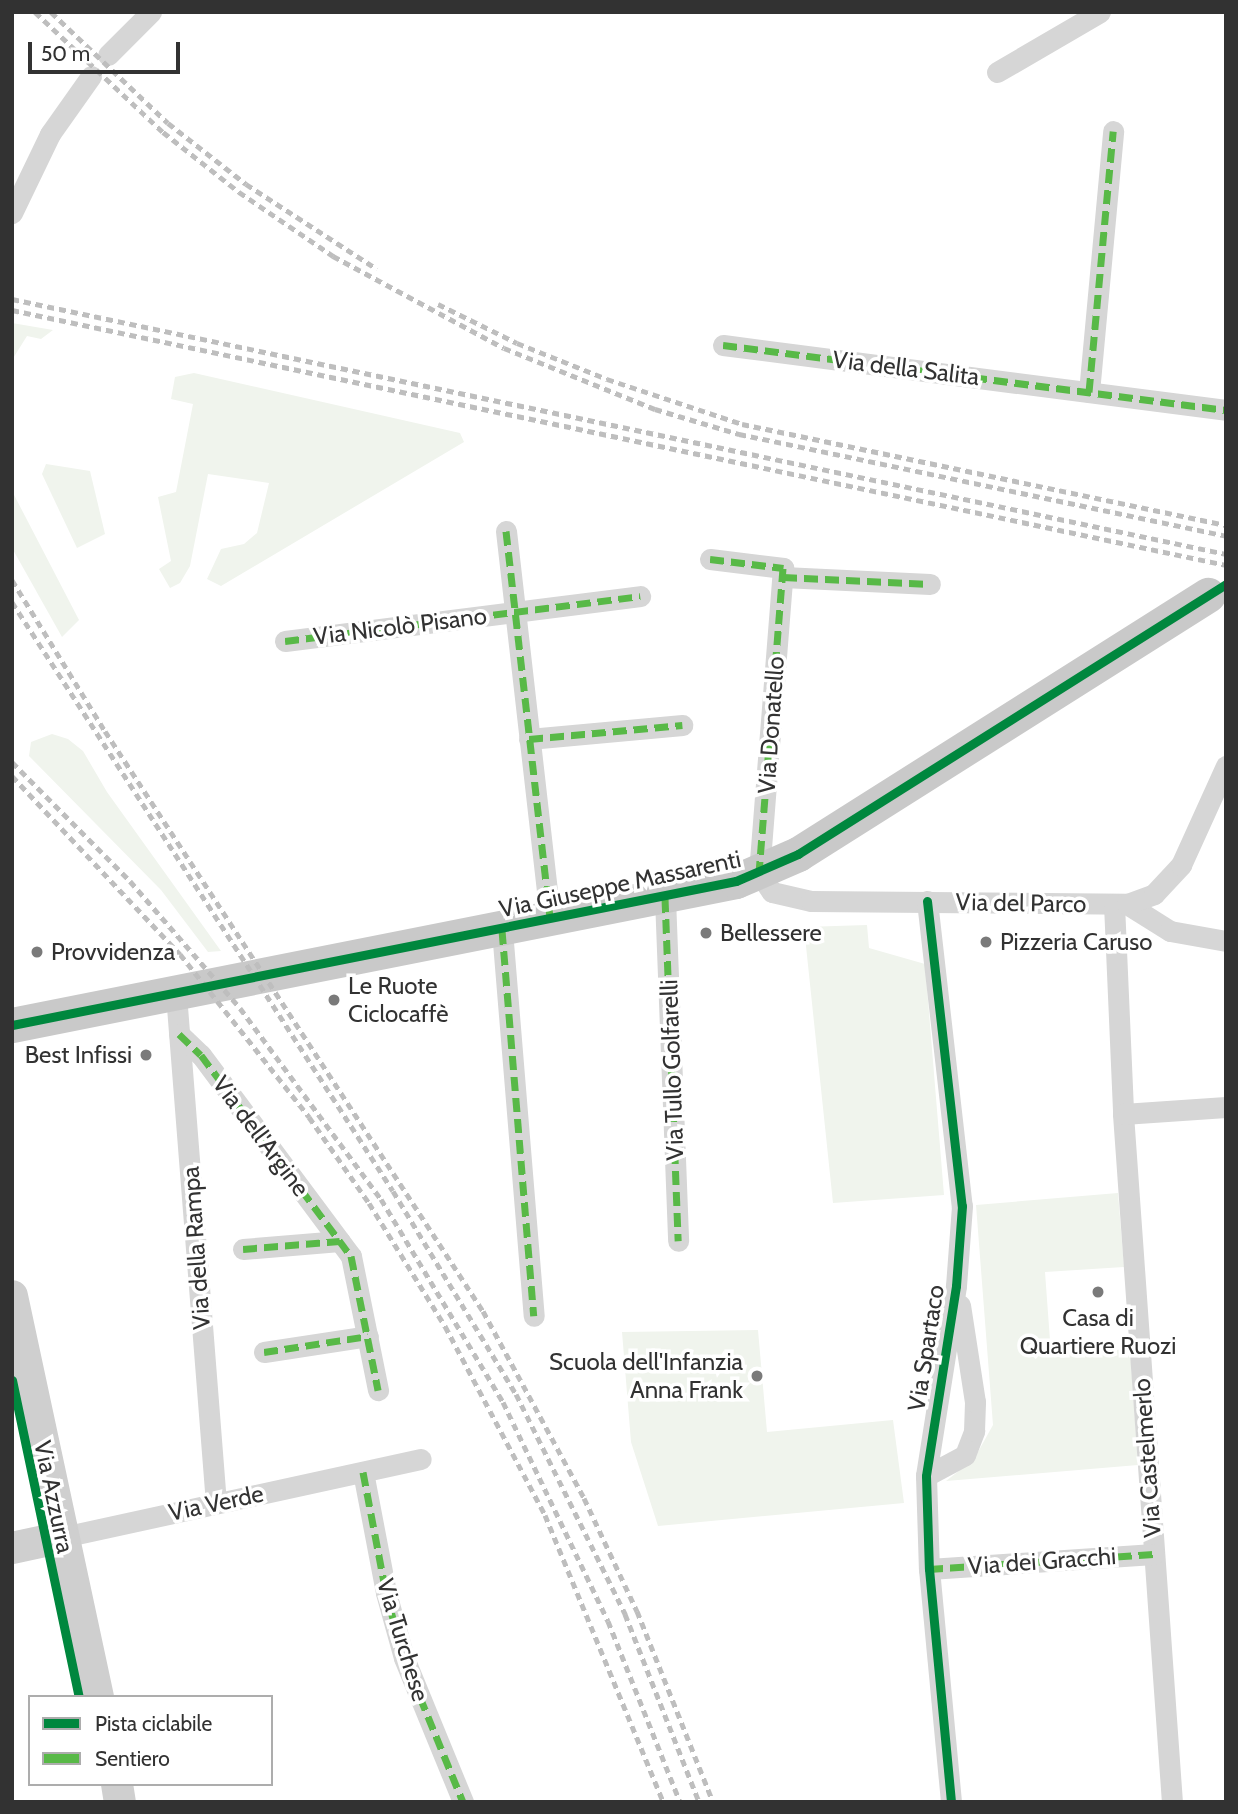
<!DOCTYPE html>
<meta charset="utf-8">
<style>
body{margin:0}
#map{position:relative;width:1238px;height:1814px;overflow:hidden;background:#fff;font-family:Cabin,sans-serif}
div>[style]{position:absolute}
[style*='--x']{left:calc(var(--x)*1px);top:calc(var(--y)*1px);width:calc(var(--w)*1px);rotate:calc(var(--a)*1deg)}
.green>*{inset:0;background:#f0f4ed}
.street>*{height:21px;margin:-10.5px;padding:0 10.5px;transform-origin:10.5px;border-radius:10.5px;background:#d6d6d6}
.secondary>*{height:32px;margin:-16px;padding:0 16px;transform-origin:16px;border-radius:16px;background:#cfcfcf}
.primary>*{height:35px;margin:-17.5px;padding:0 17.5px;transform-origin:17.5px;border-radius:17.5px;background:#c9c9c9}
.rail>*{height:5px;margin-top:-2.5px;transform-origin:0;background:repeating-linear-gradient(90deg,#bebebe 0 7px,transparent 0 12px)}
.quiet>*{height:7px;margin-top:-3.5px;transform-origin:0;background:repeating-linear-gradient(90deg,#58b947 0 14px,transparent 0 21px)}
.cycleway>*{height:9px;margin:-4.5px;padding:0 4.5px;transform-origin:4.5px;border-radius:4.5px;background:#00873e}
.dots>*{width:19px;height:19px;translate:-50% -50%;box-sizing:border-box;border:4px solid #fff;border-radius:50%}
span{translate:-50% -50%;white-space:nowrap;text-align:center;line-height:1.15;-webkit-text-stroke:7px #fff;paint-order:stroke}
.street-label{font-size:24px;color:#323232}
.poi-label{font-size:24px;color:#323232}
.left{translate:0 -50%;text-align:left}
.right{translate:-100% -50%;text-align:right}
.frame{position:absolute;inset:0;border:14px solid #323232;pointer-events:none}
.legend{position:absolute;left:28px;top:1695px;width:245px;height:91px;box-sizing:border-box;background:#fff;border:2px solid #adadad;margin:0;padding:9px 12px;list-style:none;font-size:21px;color:#323232}
.legend li{display:flex;align-items:center;gap:14px;height:35px}
.legend b{width:35px;border:2px solid #adadad}
.scale{position:absolute;left:28px;top:42px;width:152px;height:32px;box-sizing:border-box;border:4px solid #323232;border-top:0;padding-left:9px;font-size:21px;line-height:24px;white-space:nowrap;color:#323232;-webkit-text-stroke:5px #fff;paint-order:stroke}
</style>
<div id="map">
<div class="green">
<div style="clip-path:polygon(12px 323px,53px 330px,41px 339px,27px 336px,12px 360px)"></div>
<div style="clip-path:polygon(194px 373px,460px 433px,464px 442px,221px 586px,207px 579px,221px 549px,244px 544px,257px 533px,269px 483px,208px 474px,190px 566px,180px 583px,170px 588px,159px 569px,171px 561px,158px 497px,176px 492px,193px 404px,171px 399px,175px 377px)"></div>
<div style="clip-path:polygon(46px 464px,90px 471px,105px 534px,77px 548px,42px 474px)"></div>
<div style="clip-path:polygon(12px 491px,79px 620px,62px 637px,12px 548px)"></div>
<div style="clip-path:polygon(52px 734px,68px 739px,83px 751px,107px 792px,221px 951px,208px 952px,161px 890px,29px 756px,31px 742px)"></div>
<div style="clip-path:polygon(867px 925px,869px 948px,925px 964px,944px 1195px,833px 1203px,804px 927px)"></div>
<div style="clip-path:polygon(1118px 1193px,1124px 1267px,1045px 1272px,1051px 1354px,1130px 1349px,1138px 1465px,946px 1481px,974px 1459px,993px 1425px,976px 1205px)"></div>
<div style="clip-path:polygon(758px 1330px,767px 1432px,893px 1420px,904px 1503px,658px 1526px,631px 1442px,622px 1332px)"></div>
</div>
<div class="street">
<div style="--x:108;--y:55;--w:61;--a:-45"></div>
<div style="--x:997;--y:72;--w:119;--a:-30.2"></div>
<div style="--x:12;--y:213;--w:88;--a:-64.3"></div>
<div style="--x:50;--y:134;--w:71;--a:-54.7"></div>
<div style="--x:723;--y:345;--w:507;--a:7.36"></div>
<div style="--x:1089;--y:392;--w:262;--a:-84.7"></div>
<div style="--x:506;--y:531;--w:390;--a:83.5"></div>
<div style="--x:710;--y:559;--w:74;--a:7"></div>
<div style="--x:783;--y:568;--w:306;--a:94.5"></div>
<div style="--x:759;--y:873;--w:23;--a:56"></div>
<div style="--x:772;--y:892;--w:40;--a:13"></div>
<div style="--x:811;--y:901;--w:316;--a:0.5"></div>
<div style="--x:1127;--y:904;--w:51;--a:32.1"></div>
<div style="--x:1170;--y:931;--w:57;--a:10.1"></div>
<div style="--x:783;--y:577;--w:147;--a:2.7"></div>
<div style="--x:285;--y:641;--w:358;--a:-7.2"></div>
<div style="--x:529;--y:739;--w:154;--a:-5.2"></div>
<div style="--x:665;--y:898;--w:343;--a:87.8"></div>
<div style="--x:927;--y:901;--w:307;--a:83.5"></div>
<div style="--x:962;--y:1206;--w:80;--a:94.3"></div>
<div style="--x:956;--y:1286;--w:192;--a:99"></div>
<div style="--x:926;--y:1476;--w:93;--a:88.2"></div>
<div style="--x:929;--y:1569;--w:234;--a:84.6"></div>
<div style="--x:1114;--y:904;--w:210;--a:87.5"></div>
<div style="--x:1123;--y:1114;--w:690;--a:85.93"></div>
<div style="--x:1127;--y:904;--w:29;--a:-20"></div>
<div style="--x:1154;--y:894;--w:40;--a:-47"></div>
<div style="--x:1181;--y:865;--w:109;--a:-65.6"></div>
<div style="--x:502;--y:930;--w:387;--a:85.3"></div>
<div style="--x:176;--y:994;--w:511;--a:85.51"></div>
<div style="--x:179;--y:1034;--w:30;--a:44"></div>
<div style="--x:201;--y:1055;--w:251;--a:53.3"></div>
<div style="--x:351;--y:1256;--w:137;--a:78.6"></div>
<div style="--x:1123;--y:1114;--w:103;--a:-3.9"></div>
<div style="--x:243;--y:1249;--w:97;--a:-4.7"></div>
<div style="--x:264;--y:1352;--w:105;--a:-8.7"></div>
<div style="--x:363;--y:1472;--w:123;--a:79.2"></div>
<div style="--x:386;--y:1593;--w:67;--a:74.5"></div>
<div style="--x:404;--y:1658;--w:156;--a:67.7"></div>
<div style="--x:926;--y:1476;--w:44;--a:-28.3"></div>
<div style="--x:965;--y:1455;--w:26;--a:-69"></div>
<div style="--x:974;--y:1431;--w:29;--a:-88"></div>
<div style="--x:975;--y:1402;--w:98;--a:-98.8"></div>
<div style="--x:63;--y:1537;--w:366;--a:-12.3"></div>
<div style="--x:929;--y:1569;--w:225;--a:-3.8"></div>
</div>
<div class="secondary">
<div style="--x:12;--y:1296;--w:410;--a:77.9"></div>
<div style="--x:12;--y:1548;--w:52;--a:-12.2"></div>
<div style="--x:117;--y:1784;--w:18;--a:81"></div>
</div>
<div class="primary">
<div style="--x:12;--y:1025;--w:738;--a:-11.25"></div>
<div style="--x:736;--y:881;--w:68;--a:-23.5"></div>
<div style="--x:798;--y:854;--w:485;--a:-32.3"></div>
</div>
<div class="rail">
<div style="--x:35;--y:12;--w:175;--a:43.2"></div>
<div style="--x:163;--y:132;--w:97;--a:38.3"></div>
<div style="--x:239;--y:192;--w:114;--a:34.2"></div>
<div style="--x:333;--y:256;--w:194;--a:28.3"></div>
<div style="--x:504;--y:348;--w:163;--a:22"></div>
<div style="--x:655;--y:409;--w:88;--a:16.6"></div>
<div style="--x:739;--y:434;--w:498;--a:11.8"></div>
<div style="--x:51;--y:12;--w:161;--a:43.5"></div>
<div style="--x:168;--y:123;--w:99;--a:38"></div>
<div style="--x:246;--y:184;--w:156;--a:33"></div>
<div style="--x:12;--y:299;--w:1240;--a:11.86"></div>
<div style="--x:438;--y:304;--w:88;--a:26.3"></div>
<div style="--x:517;--y:343;--w:97;--a:21.8"></div>
<div style="--x:607;--y:379;--w:142;--a:18.4"></div>
<div style="--x:742;--y:424;--w:494;--a:11.8"></div>
<div style="--x:12;--y:310;--w:1240;--a:11.86"></div>
<div style="--x:12;--y:580;--w:177;--a:58.4"></div>
<div style="--x:105;--y:731;--w:692;--a:56.91"></div>
<div style="--x:483;--y:1311;--w:213;--a:61.6"></div>
<div style="--x:584;--y:1498;--w:125;--a:64.9"></div>
<div style="--x:637;--y:1611;--w:206;--a:68.3"></div>
<div style="--x:12;--y:602;--w:701;--a:57.1"></div>
<div style="--x:393;--y:1191;--w:237;--a:58.8"></div>
<div style="--x:516;--y:1394;--w:246;--a:63.6"></div>
<div style="--x:625;--y:1614;--w:202;--a:68.5"></div>
<div style="--x:12;--y:762;--w:168;--a:45.2"></div>
<div style="--x:130;--y:881;--w:168;--a:49.1"></div>
<div style="--x:240;--y:1008;--w:237;--a:53.6"></div>
<div style="--x:381;--y:1199;--w:237;--a:59"></div>
<div style="--x:503;--y:1402;--w:243;--a:64.4"></div>
<div style="--x:608;--y:1621;--w:195;--a:68.3"></div>
<div style="--x:12;--y:776;--w:245;--a:46.7"></div>
<div style="--x:180;--y:954;--w:208;--a:51.6"></div>
<div style="--x:309;--y:1117;--w:105;--a:55.1"></div>
<div style="--x:369;--y:1203;--w:145;--a:58.3"></div>
<div style="--x:445;--y:1326;--w:214;--a:62.1"></div>
<div style="--x:545;--y:1515;--w:310;--a:67.6"></div>
</div>
<div class="quiet">
<div style="--x:723;--y:345;--w:507;--a:7.36"></div>
<div style="--x:1089;--y:392;--w:262;--a:-84.7"></div>
<div style="--x:506;--y:531;--w:390;--a:83.5"></div>
<div style="--x:710;--y:559;--w:74;--a:7"></div>
<div style="--x:783;--y:568;--w:306;--a:94.5"></div>
<div style="--x:783;--y:577;--w:147;--a:2.7"></div>
<div style="--x:285;--y:641;--w:358;--a:-7.2"></div>
<div style="--x:529;--y:739;--w:154;--a:-5.2"></div>
<div style="--x:665;--y:898;--w:343;--a:87.8"></div>
<div style="--x:502;--y:930;--w:387;--a:85.3"></div>
<div style="--x:179;--y:1034;--w:30;--a:44"></div>
<div style="--x:201;--y:1055;--w:251;--a:53.3"></div>
<div style="--x:351;--y:1256;--w:137;--a:78.6"></div>
<div style="--x:243;--y:1249;--w:97;--a:-4.7"></div>
<div style="--x:264;--y:1352;--w:105;--a:-8.7"></div>
<div style="--x:363;--y:1472;--w:123;--a:79.2"></div>
<div style="--x:386;--y:1593;--w:67;--a:74.5"></div>
<div style="--x:404;--y:1658;--w:156;--a:67.7"></div>
<div style="--x:929;--y:1569;--w:225;--a:-3.8"></div>
</div>
<div class="cycleway">
<div style="--x:927;--y:901;--w:307;--a:83.5"></div>
<div style="--x:962;--y:1206;--w:80;--a:94.3"></div>
<div style="--x:956;--y:1286;--w:192;--a:99"></div>
<div style="--x:926;--y:1476;--w:93;--a:88.2"></div>
<div style="--x:929;--y:1569;--w:234;--a:84.6"></div>
<div style="--x:12;--y:1025;--w:738;--a:-11.25"></div>
<div style="--x:736;--y:881;--w:68;--a:-23.5"></div>
<div style="--x:798;--y:854;--w:506;--a:-32.25"></div>
<div style="--x:12;--y:1380;--w:324;--a:78.1"></div>
</div>
<div class="dots">
<div style="left:706px;top:933px;background:#7a7a7a"></div>
<div style="left:986px;top:942px;background:#7a7a7a"></div>
<div style="left:37px;top:952px;background:#7a7a7a"></div>
<div style="left:334px;top:1000px;background:#7a7a7a"></div>
<div style="left:146px;top:1055px;background:#7a7a7a"></div>
<div style="left:1098px;top:1292px;background:#7a7a7a"></div>
<div style="left:757px;top:1376px;background:#7a7a7a"></div>
</div>
<div class="street-label">
<span style="left:906px;top:368px;rotate:7deg">Via della Salita</span>
<span style="left:400px;top:626px;rotate:-7deg">Via Nicolò Pisano</span>
<span style="left:771px;top:725px;rotate:-86deg">Via Donatello</span>
<span style="left:620px;top:884px;rotate:-12deg">Via Giuseppe Massarenti</span>
<span style="left:1021px;top:903px;rotate:1deg">Via del Parco</span>
<span style="left:672px;top:1070px;rotate:-92deg">Via Tullo Golfarelli</span>
<span style="left:261px;top:1136px;rotate:53deg">Via dell'Argine</span>
<span style="left:196px;top:1248px;rotate:-94deg">Via della Rampa</span>
<span style="left:926px;top:1348px;rotate:-81deg">Via Spartaco</span>
<span style="left:1147px;top:1458px;rotate:-94deg">Via Castelmerlo</span>
<span style="left:54px;top:1497px;rotate:78deg">Via Azzurra</span>
<span style="left:216px;top:1503px;rotate:-12deg">Via Verde</span>
<span style="left:1042px;top:1561px;rotate:-4deg">Via dei Gracchi</span>
<span style="left:403px;top:1640px;rotate:73deg">Via Turchese</span>
</div>
<div class="poi-label">
<span class="left" style="left:720px;top:933px">Bellessere</span>
<span class="left" style="left:1000px;top:942px">Pizzeria Caruso</span>
<span class="left" style="left:51px;top:952px">Provvidenza</span>
<span class="left" style="left:348px;top:1000px">Le Ruote<br>Ciclocaffè</span>
<span class="right" style="left:132px;top:1055px">Best Infissi</span>
<span style="left:1098px;top:1332px">Casa di<br>Quartiere Ruozi</span>
<span class="right" style="left:743px;top:1376px">Scuola dell'Infanzia<br>Anna Frank</span>
</div>
<div class="frame"></div>
<ul class="legend">
<li><b style="height:9px;background:#00873e"></b>Pista ciclabile</li>
<li><b style="height:9px;background:#58b947"></b>Sentiero</li>
</ul>
<div class="scale">50 m</div>
</div>
